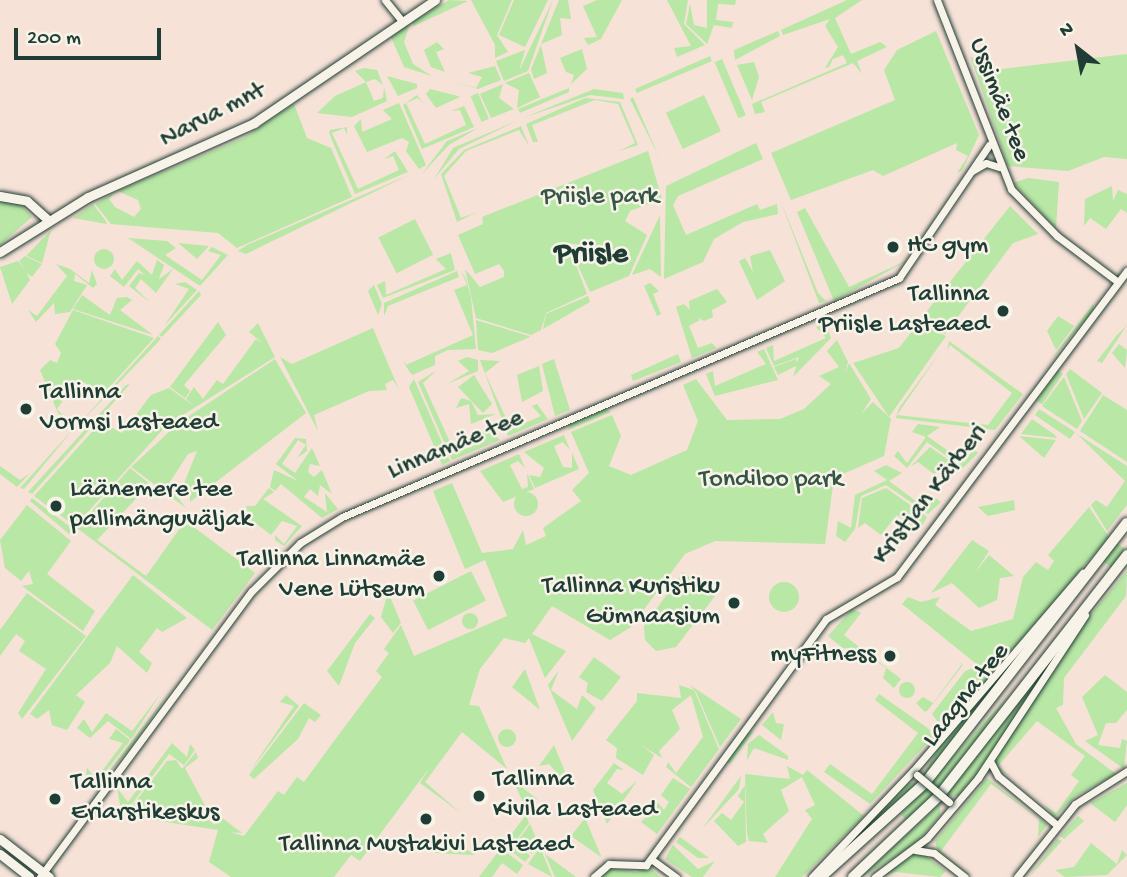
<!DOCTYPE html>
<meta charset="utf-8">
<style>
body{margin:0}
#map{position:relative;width:1127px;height:877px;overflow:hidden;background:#f7e2d8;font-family:"Gochi Hand",sans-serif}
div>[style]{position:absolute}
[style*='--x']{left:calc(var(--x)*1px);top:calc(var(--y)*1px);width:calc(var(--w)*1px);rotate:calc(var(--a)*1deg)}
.green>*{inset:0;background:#b8e7a6;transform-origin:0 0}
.round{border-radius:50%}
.roads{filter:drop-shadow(0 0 2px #1f3d34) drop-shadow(0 0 2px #1f3d34)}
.tertiary>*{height:7px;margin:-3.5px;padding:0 3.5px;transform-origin:3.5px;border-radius:3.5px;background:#f7f3e8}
.secondary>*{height:9px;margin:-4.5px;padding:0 4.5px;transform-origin:4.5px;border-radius:4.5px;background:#f7f3e8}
.primary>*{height:10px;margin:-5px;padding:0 5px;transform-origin:5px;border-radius:5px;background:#f7f3e8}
.bridges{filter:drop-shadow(0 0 2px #1f3d34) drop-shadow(0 0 2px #1f3d34)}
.tertiary-bridge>*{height:7px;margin:-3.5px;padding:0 3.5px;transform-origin:3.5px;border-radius:3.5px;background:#f7f3e8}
.dots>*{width:19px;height:19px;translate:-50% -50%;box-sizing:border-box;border:4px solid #f7f3e8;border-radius:50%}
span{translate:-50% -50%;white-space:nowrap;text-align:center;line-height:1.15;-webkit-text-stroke:5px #f7f3e8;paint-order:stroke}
.street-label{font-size:26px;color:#1f3d34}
.park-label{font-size:26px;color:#365645}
.poi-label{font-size:26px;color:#1f3d34}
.left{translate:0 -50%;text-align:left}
.right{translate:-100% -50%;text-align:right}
.quarter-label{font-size:30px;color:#1f3d34;font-weight:700}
.north{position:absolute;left:1043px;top:14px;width:70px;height:70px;-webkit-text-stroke:5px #f7f3e8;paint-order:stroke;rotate:329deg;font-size:19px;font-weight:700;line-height:28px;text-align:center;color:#1f3d34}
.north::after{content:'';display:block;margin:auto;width:24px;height:32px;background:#1f3d34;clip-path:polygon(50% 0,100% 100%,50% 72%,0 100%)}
.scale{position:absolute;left:14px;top:28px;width:147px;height:32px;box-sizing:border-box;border:4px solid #1f3d34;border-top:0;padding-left:9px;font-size:21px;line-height:24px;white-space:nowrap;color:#1f3d34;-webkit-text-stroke:5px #f7f3e8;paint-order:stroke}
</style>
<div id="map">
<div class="green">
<div style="clip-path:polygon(449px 0,468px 1px,414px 26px,412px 22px)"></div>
<div style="clip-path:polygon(471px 0,512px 0,497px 35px,508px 52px,495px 58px,495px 45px)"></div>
<div style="clip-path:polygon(514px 0,548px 0,525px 47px,499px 35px)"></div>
<div style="clip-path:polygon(553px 0,528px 71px,504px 81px,496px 61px,525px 50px,519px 71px)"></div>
<div style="clip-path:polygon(559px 0,568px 0,571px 19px,560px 18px,562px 35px,541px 44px)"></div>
<div style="clip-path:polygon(597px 0,622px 0,601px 39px,588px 45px,584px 38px,597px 37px,583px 6px)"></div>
<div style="clip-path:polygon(667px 0,688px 0,684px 24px,705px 45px,677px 57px,674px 48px,691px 46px)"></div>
<div style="clip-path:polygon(707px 0,736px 0,735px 5px,718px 4px,716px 20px,733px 22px,732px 28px,714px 25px,707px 44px,686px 24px,690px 4px,694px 25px,707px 28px)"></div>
<div style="clip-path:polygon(847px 0,862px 0,835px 18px,851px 54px,880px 42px,887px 47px,857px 61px,862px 74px,853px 63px,761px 102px,765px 112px,755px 114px,752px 104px,847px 63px,843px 55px,833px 59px,829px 67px,825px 68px,838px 47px,825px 26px,830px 19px,783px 35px,781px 30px)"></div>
<div style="clip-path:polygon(410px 23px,404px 42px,413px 64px,432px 76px,404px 67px,391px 37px)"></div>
<div style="clip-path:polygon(778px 31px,780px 36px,735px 60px,734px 50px)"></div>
<div style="clip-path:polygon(936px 31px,979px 135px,962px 171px,957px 173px,968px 156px,956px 150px,957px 143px,883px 176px,873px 170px,791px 200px,771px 153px,895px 100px,884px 70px,897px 50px)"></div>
<div style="clip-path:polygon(437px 42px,444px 49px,436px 52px,445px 72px,431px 67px,424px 50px)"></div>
<div style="clip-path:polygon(541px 45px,547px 73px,534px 79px,531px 69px)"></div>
<div style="clip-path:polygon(582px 49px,587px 69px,571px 84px,574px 75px,566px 72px,560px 58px)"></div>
<div style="clip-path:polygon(1127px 54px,1127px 159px,1104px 157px,1068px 171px,1008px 166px,970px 56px,994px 70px)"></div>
<div style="clip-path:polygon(710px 56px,712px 61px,637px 93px,635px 89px)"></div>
<div style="left:722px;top:59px;width:61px;height:8px;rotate:67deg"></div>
<div style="clip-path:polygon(754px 62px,759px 77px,752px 100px,737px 65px)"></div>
<div style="clip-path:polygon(495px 66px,501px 80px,478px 89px,449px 81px,476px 88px,482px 77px,468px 73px)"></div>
<div style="clip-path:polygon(364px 68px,377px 70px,383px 85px,375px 79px,366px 82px,374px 101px,383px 98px,384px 87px,387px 101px,352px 117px,317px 113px,335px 96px,366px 82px,355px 71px)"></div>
<div style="clip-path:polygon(529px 73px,540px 97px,517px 108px,519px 90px,505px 83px)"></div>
<div style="clip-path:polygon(387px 76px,417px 84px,417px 88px,398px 96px)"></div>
<div style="clip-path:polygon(503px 84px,499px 98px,514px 109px,491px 118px,480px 94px)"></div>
<div style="clip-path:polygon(569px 88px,569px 92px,520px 113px,518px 109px)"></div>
<div style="clip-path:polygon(430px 89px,458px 96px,460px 97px,436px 108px,426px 94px)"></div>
<div style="clip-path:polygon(594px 89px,623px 93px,624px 99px,590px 95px,523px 118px)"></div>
<div style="left:478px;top:93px;width:28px;height:8px;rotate:67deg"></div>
<div style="clip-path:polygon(417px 95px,424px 104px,418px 98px,406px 103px,425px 144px,466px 125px,460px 110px,451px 111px,464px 106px,474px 127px,422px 149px,403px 105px)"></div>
<div style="left:704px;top:95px;width:40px;height:42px;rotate:65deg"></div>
<div style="clip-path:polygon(633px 97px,659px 157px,630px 99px)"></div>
<div style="clip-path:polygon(585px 98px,620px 102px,638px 145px,619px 151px,635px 143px,618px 104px,595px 100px,532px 125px,538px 142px,533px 142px,526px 124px)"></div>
<div style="clip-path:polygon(399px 103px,426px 165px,419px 169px,406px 151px,409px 142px,402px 138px,367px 152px,354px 126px,361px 119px,362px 132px,392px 119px,383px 110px)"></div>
<div style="clip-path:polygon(294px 104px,307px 138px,331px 148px,352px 197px,237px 248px,218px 233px,111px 224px,95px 204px,114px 193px,109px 199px,115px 207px,134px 217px,141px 209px,138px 200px,118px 191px,243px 138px)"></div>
<div style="clip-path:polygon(519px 120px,459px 149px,434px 179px,453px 148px)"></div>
<div style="clip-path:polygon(521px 126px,529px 146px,519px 130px,466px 151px,444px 176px,461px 218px,477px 212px,457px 222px,441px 174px,464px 150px)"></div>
<div style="clip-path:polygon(347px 127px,347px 135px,344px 128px,332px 133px,358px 189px,399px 170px,393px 156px,384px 159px,395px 151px,408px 172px,355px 194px,329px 133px,330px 130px)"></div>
<div style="clip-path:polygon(478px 128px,449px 145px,421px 175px,447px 141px)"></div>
<div style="clip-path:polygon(756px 143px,763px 159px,678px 196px,673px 205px,686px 235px,757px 204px,760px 210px,777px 204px,778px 214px,743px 222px,714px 239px,703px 262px,664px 279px,666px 186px)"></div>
<div style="clip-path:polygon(648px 151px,662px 199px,630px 211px,625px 221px,647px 235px,629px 276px,590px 292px,571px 250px,577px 244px,568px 244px,587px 294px,546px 313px,541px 330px,531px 335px,476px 318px,465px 269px,480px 287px,504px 277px,504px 271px,499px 264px,475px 274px,458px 235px,483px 224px,482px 217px)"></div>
<div style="clip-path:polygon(411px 174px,246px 254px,238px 251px,247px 245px)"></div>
<div style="clip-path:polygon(1028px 178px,1059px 182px,1056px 228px,1013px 183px)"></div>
<div style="clip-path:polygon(1112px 186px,1113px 201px,1118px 190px,1127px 194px,1127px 213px,1121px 209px,1106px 229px,1090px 218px,1084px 226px,1085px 199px)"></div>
<div style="clip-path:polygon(779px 197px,818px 293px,826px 301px,819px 303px)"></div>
<div style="clip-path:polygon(0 200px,21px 205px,32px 217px,0 245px)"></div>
<div style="clip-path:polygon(93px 204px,105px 220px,107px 224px,73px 218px)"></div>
<div style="clip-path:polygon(1010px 206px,1038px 234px,1013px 243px,945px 334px,926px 329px,920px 320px)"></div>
<div style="clip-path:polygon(805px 208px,849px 287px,910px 259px,834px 301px,797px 212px)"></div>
<div style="clip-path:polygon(660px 215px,661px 277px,650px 269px,632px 275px)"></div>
<div style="left:415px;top:219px;width:40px;height:41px;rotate:63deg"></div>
<div style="clip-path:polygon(51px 230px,42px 263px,27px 256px,27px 255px)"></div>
<div style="clip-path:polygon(128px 238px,167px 241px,176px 248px,165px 255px,202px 280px,221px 255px,208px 251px,212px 247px,228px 255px,200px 286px)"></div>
<div style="clip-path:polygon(178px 243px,209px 246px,197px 259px)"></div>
<div class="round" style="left:94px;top:249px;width:20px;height:20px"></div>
<div style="clip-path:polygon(770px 250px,785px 281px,757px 300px,739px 261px,745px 258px,753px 272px,750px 256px)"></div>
<div style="clip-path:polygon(451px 253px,455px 270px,383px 298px,377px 285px,385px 281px,386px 295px,446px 269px,436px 259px)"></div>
<div style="clip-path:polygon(25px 256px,42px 264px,32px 277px,27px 273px,30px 280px,12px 304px,0 267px,18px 261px,27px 273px,19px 261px)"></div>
<div style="clip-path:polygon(157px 260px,164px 265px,159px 279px,173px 269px,156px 293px,141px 279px,135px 288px,151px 303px,129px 286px,139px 273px,145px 275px,138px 269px,124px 287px,110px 276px,115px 269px,122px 280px,137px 261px,152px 275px)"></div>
<div style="clip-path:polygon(56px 264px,70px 269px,89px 283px,92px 270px,97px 284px,93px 288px,75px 274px,74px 281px,87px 285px,70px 312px,55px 314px,54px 303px,36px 322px,28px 310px,37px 316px,67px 276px)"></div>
<div style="clip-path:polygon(461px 270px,466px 279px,471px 298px,476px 349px,448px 350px,435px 356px,435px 365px,412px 375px,405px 365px,404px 360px,406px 365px,473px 335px,454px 290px,467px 285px)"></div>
<div style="clip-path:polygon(457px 271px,459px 277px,388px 306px,384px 316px,384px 303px)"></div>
<div style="clip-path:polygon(185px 282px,197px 290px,164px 326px,189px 289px,175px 284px)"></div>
<div style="clip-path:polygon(650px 283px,659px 291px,653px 294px,661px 314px,657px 316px,644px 286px)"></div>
<div style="clip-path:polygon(374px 285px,382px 304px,378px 315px,368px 291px)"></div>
<div style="clip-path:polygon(717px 289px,727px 302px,712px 310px,713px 317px,704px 321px,690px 313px,689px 301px)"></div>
<div style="clip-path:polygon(199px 291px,201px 295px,162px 337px,159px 335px)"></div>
<div style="clip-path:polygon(82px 295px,110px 315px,117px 298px,127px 297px,132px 300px,120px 310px,153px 335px,73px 309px)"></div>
<div style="clip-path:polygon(588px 296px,590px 302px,543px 329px,546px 314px)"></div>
<div style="clip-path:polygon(684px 304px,700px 320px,689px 326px,698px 348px,712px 343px,716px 348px,692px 358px,676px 307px)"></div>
<div style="clip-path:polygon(1093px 304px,1094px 310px,1050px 361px)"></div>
<div style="clip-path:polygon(73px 310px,154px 338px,104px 393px,83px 382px,67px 395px,57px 409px,68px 421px,58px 413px,40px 370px,50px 360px,57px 363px,61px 353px,55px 344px)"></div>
<div style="clip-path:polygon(1058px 316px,1074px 326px,1056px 350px,1047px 331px)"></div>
<div style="clip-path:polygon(476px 320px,529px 336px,530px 337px,492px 353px,478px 350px)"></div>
<div style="clip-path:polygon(218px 322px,226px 335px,184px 385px,190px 391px,185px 398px,170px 387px)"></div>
<div style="clip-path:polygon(258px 323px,275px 357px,167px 425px,75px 526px,34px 496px,101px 422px,122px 433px,151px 395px,169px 388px,194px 406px,186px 399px,194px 387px,203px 399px,217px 380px,223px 384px,256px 339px,264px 344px,249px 332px)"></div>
<div style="clip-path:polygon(825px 323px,831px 338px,793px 377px,799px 357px,774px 366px,766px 348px,773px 345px,774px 361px,826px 338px,816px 327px)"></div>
<div style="clip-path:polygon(918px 323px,946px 336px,889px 417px,853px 363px,899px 348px)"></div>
<div style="clip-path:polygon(1127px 325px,1102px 363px,1097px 361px,1117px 335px)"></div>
<div style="clip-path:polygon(373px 328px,399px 390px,393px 380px,385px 384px,387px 390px,369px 391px,314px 415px,318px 431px,280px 357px,292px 364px)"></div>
<div style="clip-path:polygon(158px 336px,161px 339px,79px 424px)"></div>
<div style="clip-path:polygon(837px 340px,848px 362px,845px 375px,849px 363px,871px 399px,861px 414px,873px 402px,891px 419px,884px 456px,834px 478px,825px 544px,715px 541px,685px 554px,631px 627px,610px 640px,552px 606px,532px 634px,566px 651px,545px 678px,529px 638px,525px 643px,504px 638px,480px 669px,469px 705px,479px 706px,507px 769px,462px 732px,425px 782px,461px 813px,420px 783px,430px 767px,360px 861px,351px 855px,334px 877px,231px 877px,209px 862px,218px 830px,140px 818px,139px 811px,129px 810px,167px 761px,176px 760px,182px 769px,196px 752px,198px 758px,185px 768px,209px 813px,206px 818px,215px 825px,217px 814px,242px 833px,230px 832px,244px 836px,278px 791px,284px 795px,297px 777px,304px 782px,340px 733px,382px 677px,376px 671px,389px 653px,384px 649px,401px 625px,414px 656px,507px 616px,485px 560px,465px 569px,433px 491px,452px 483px,482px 553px,513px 549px,523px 530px,526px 545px,546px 536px,543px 528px,581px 501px,572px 490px,589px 473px,571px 432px,612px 415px,621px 436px,609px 466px,631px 475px,687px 450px,698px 421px,683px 385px,696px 379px,727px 420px,780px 419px,804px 409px,831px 384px,819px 376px,839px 367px,827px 351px)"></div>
<div style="clip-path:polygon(949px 341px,1023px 394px,995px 430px,896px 418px,899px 408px,941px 351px,897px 415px,988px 425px,1012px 393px,950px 345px,947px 350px)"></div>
<div style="clip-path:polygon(1119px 344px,1127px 350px,1125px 368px,1112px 353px)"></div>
<div style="clip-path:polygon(764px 349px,778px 380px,715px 396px,706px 374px,713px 371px,715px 386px,766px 364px,757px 352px)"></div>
<div style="clip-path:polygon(678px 354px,681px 362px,633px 381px,631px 375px)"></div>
<div style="clip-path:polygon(467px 357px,478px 360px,478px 371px,447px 384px,469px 371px,458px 361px)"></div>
<div style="clip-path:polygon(275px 359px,306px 413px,190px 502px,190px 489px,183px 486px,197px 451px,188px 454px,168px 485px,186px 508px,131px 467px,180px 422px)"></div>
<div style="clip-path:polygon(554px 359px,570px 410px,555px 416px,542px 364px)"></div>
<div style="clip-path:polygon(796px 359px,798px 365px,778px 375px,774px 367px)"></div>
<div style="clip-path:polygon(480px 360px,500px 361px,485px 373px,511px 429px,541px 416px,532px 406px,537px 404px,548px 419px,508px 436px)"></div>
<div style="clip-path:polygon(539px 366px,543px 391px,522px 402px,517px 375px)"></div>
<div style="clip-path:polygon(1070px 369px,1102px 393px,1084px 419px,1066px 374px)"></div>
<div style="clip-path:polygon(437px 370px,423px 383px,455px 453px,485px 441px,482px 432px,489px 429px,500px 440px,452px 460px,418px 382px)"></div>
<div style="left:1057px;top:370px;width:7px;height:37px;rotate:34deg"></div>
<div style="clip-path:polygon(474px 375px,492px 404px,483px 413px,458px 387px)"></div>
<div style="clip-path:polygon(1064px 377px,1082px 421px,1077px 429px,1042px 406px)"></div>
<div style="clip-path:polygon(414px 379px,450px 461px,442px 465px,409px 387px)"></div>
<div style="clip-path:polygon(130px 384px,32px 494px,28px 492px,126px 385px)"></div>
<div style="clip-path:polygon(1103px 395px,1127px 410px,1127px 462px,1080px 431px)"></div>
<div style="clip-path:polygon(461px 398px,471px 401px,478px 415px,496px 414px,471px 424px,469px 404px,456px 408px)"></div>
<div style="clip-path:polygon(605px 409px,611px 412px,568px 430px,570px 424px)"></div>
<div style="clip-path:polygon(1039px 409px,1075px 432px,1070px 439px,1035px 415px)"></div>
<div style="clip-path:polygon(1032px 419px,1055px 435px,1057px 438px,1021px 434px)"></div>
<div style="clip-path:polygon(918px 424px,940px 427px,927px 436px,964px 462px,974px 449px,978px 453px,963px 468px,927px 442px,907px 468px,894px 456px,898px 451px,907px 463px,926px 437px,912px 432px)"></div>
<div style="clip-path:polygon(75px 427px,24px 489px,20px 488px)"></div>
<div style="clip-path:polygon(1077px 434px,1127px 466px,1127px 505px,1107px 531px,1091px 505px,1096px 500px,1107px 507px,1125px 481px)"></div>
<div style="clip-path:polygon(564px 435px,570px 450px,563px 442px,554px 446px,563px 467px,572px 468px,572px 453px,579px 469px,535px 488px,529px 475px,540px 477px,544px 468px,524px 452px)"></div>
<div style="clip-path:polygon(1019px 436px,1056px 440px,1044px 458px)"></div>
<div style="clip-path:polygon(295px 438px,306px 439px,307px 451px,297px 458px,306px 445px,298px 440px,282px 464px,295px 473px,312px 448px,320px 466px,310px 464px,308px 472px,314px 477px,322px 470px,332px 494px,320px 485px,318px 496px,310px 489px,304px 497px,327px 512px,325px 493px,338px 509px,322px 518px,281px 484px,275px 491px,270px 487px,274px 470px,298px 481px,276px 464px)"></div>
<div style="clip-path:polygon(930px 447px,957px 466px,950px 475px,945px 468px,934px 474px,918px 462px,910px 467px)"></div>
<div style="clip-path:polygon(519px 454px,525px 468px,518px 461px,510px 465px,522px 489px,528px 487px,527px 473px,534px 489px,503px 502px,480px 471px)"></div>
<div style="clip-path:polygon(886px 465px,902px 473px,889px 481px,928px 510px,933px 496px,941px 502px,928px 514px,886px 485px,861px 496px,855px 529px,845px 542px,836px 536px,838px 521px,851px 528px,855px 495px,887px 480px,874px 471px)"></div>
<div style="clip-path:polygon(0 466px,20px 480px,30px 473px,17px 487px,0 474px)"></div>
<div style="clip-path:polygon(130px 468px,150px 484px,97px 540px,146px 576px,183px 524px,191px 525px,255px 573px,212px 630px,77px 528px)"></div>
<div style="clip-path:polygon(269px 488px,274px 492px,263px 499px,302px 526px,284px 546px,275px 540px,275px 535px,284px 544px,297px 526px,282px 521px,271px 535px,250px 519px,246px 506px,255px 506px)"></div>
<div style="clip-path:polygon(886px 488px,927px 517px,919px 531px,897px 515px,881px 535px,865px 523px,858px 528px,862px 498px)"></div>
<div class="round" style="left:514px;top:492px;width:24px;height:24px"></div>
<div style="clip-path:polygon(32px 498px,73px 529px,69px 534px,30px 501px)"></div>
<div style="clip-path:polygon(1014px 500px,1015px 510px,988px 516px,978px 507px)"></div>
<div style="clip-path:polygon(27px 505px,71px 541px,47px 574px,95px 611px,83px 631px,22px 586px,33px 584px,29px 571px,21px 581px,5px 568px,0 540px)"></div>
<div style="clip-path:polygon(1089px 507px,1109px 537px,951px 722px,937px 721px,932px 714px,965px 671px,979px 666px,902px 604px,908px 597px,921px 602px,940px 597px,935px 605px,971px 631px,1013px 619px,1023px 577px,1036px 562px,1048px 570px,1054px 561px,1048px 555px)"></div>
<div style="clip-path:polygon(972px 540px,989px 551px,975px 573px,989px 555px,1014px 576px,1000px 578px,997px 600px,979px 608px,952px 583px,931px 593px)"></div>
<div style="left:1117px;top:543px;width:11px;height:23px;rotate:38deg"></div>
<div style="left:471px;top:571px;width:33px;height:65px;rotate:63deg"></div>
<div style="clip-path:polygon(1127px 571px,1126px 596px,1064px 678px,1063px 705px,1056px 708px,1076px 744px,1116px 774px,1076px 796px,1055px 817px,1043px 804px,1056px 813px,1079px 781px,1071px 775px,1085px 756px,1037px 721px,998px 766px,1010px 776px,997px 769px,994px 761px,1084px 622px)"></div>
<div style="clip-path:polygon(683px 572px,715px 596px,676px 647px,656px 651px,645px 640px,644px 626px)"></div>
<div style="clip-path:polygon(133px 575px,187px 618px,162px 632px,157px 628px,139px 652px,152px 663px,147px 673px,117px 646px,110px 663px,76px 695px,85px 702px,67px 730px,52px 725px,49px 710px,37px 719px,30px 714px)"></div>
<div class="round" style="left:769px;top:582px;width:30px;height:30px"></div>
<div style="clip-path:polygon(388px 592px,401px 623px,393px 633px,381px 617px)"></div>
<div style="clip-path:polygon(27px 593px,86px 636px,22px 719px,18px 713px,46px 669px,19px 651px,25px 641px,16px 634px,0 656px,0 630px)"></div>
<div style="clip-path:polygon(1059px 605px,942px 754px,923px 775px,941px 743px)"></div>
<div style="clip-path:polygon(852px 609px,861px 613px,844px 635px,863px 650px,843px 648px,828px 636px)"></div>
<div class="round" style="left:462px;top:613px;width:16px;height:16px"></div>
<div style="clip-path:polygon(370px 614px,375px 618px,355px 643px,339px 686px,327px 671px)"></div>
<div style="clip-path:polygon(1062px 645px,979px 772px,959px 796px,946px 795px)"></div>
<div style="clip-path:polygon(866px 652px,901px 679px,894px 688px,883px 678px,886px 668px,873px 659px,859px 660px)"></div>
<div style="clip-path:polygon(594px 657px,621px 677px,602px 701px,586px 692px,588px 683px,579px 677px)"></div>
<div style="clip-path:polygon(953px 657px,963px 665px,928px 710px,925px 712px,916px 703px,923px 697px,933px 703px,962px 664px)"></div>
<div style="clip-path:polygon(525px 669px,540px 710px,512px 687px)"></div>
<div style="clip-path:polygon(559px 670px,551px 690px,577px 709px,582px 695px,596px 708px,572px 741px,548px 685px)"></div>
<div style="clip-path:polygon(1105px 675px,1127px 692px,1127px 710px,1116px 723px,1106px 723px,1098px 745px,1120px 748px,1122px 739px,1127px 741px,1124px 769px,1085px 741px,1098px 735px,1082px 697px)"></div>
<div class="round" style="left:899px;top:682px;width:16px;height:16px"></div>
<div style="clip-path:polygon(679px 685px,694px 690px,719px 749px,691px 787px,666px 767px,668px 762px,676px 773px,703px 737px,691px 695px,672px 710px,680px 729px,659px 751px,662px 758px,641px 745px,654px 755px,643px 775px,616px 758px,617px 748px,606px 740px,637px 701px,637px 693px,681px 698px)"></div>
<div style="clip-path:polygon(690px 685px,741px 719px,720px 747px,696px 692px)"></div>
<div style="clip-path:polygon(174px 686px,131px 747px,97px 787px)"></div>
<div style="clip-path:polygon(161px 693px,131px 739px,108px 721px,90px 738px,77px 728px,84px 719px,92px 732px,106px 713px,132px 731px)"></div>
<div style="clip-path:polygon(879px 694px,929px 729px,932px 738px,870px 804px,824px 772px,830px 764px,872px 794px,918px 733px,875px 700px)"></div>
<div style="clip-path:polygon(286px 695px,299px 706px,248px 774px,294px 706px,280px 702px)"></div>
<div style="clip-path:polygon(1008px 696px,950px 777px,908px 823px,901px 814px)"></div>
<div style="clip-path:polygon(304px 703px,321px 715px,315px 722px,309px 718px,298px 739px,254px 779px,249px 775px)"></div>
<div style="clip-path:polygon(773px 712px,776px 723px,784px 724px,781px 740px,762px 725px)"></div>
<div style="clip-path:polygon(116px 729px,130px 740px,96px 784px,86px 775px,87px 768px,96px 779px,123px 743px,109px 739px)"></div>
<div class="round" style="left:498px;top:729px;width:18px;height:18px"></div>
<div style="clip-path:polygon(754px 731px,730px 764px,726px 761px,745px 734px)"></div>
<div style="clip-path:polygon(759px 735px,788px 756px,788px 760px,754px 748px,747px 760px,748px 744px)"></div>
<div style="clip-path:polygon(172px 743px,187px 757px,190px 744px,195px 750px,184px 765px,169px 754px,131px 805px,120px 805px,117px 788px,128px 802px)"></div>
<div style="clip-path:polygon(554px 745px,573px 791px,549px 764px,539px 766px)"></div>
<div style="clip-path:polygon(614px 763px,624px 770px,617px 769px,607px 783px,622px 794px,637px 781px,607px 824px,593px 790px)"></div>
<div style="clip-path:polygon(787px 766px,803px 775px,807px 770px,864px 816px,802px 877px,775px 877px,812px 819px,805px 810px,815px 805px,802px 777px,781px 790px,789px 811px,763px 834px,768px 843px,749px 841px,747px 833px,745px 774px,790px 779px)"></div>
<div style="clip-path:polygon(741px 776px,739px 789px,702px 829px)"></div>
<div style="clip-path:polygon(673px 778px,690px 789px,657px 834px,641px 822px,658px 803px,664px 810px,669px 802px,661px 795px)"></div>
<div style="clip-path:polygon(987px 778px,1047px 825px,1038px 837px,1039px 819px,991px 784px,941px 851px,972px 877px,937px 849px,935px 841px)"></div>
<div style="clip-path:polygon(513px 780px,537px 799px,527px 811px)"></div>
<div style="clip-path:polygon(908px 783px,917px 783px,821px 873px)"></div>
<div style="clip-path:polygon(1127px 783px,1127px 805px,1115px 822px,1090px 803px)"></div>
<div style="clip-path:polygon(745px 785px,746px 842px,738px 846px,714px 821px,722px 813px,731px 820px,744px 802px,738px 796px)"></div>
<div style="clip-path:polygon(940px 804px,940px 815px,913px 847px,861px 877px)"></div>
<div style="clip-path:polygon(526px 815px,529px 823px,515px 842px,530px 856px,525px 862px,503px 845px)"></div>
<div style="clip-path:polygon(1078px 816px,1084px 821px,1064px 839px,1060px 836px)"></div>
<div style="clip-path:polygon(585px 818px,601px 856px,601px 857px,571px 836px)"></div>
<div style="clip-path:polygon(530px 824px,539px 845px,532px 854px,517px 842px)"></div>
<div style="clip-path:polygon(446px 836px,475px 855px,434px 853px)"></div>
<div style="clip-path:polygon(680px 837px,709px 858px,698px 858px,676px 842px)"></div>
<div style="clip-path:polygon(1057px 839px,1062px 841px,1029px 877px)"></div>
<div style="clip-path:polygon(1091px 843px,1117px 864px,1122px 850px,1127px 855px,1107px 875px,1065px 877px,1055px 870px,1074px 867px)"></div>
<div style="clip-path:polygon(673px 845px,698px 869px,715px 861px,703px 877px,692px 877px,665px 859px)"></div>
<div style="clip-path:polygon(540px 847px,549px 869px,552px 877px,528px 864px)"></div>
<div style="clip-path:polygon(501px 848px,523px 865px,517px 874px,502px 863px,492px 877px,479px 877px)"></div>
<div style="clip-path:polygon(919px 851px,946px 871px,940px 877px,896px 872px,881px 877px)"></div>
<div style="clip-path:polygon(545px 854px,576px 877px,555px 877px)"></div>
<div style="clip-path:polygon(650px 867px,660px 877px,598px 877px,612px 868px,636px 872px)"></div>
</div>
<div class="roads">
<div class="tertiary">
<div style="--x:385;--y:0;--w:28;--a:51"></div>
<div style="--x:937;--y:0;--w:203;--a:68.6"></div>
<div style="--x:1011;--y:189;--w:66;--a:45.6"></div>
<div style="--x:1057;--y:236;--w:76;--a:37"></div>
<div style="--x:972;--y:171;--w:16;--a:-30"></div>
<div style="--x:986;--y:163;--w:14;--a:17"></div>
<div style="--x:990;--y:761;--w:17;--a:62"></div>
<div style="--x:998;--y:776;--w:77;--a:39.7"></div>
<div style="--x:915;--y:850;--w:19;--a:9"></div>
<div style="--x:934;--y:853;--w:39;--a:38"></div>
<div style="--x:651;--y:859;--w:31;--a:36"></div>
<div style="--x:40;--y:877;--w:356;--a:-53.5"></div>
<div style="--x:252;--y:591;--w:68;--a:-45"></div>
<div style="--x:300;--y:543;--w:49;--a:-31.8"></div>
<div style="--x:342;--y:517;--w:606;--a:-23.22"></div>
<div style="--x:899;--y:278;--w:161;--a:-55.9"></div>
<div style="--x:594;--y:877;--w:20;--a:-41"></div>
<div style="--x:609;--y:864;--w:37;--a:2"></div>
<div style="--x:646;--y:865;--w:305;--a:-53.8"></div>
<div style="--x:826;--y:619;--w:82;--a:-30.6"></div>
<div style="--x:897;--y:577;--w:383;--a:-53.1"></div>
<div style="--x:812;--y:877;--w:146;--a:-46.4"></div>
<div style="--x:913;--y:771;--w:261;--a:-49.4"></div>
<div style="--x:875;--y:877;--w:65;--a:-36.9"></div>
<div style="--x:927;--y:838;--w:79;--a:-49.6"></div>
<div style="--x:978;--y:778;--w:195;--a:-56.7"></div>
<div style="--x:1017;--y:877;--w:93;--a:-51.5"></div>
<div style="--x:1075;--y:804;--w:62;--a:-32.4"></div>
</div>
<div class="secondary">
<div style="--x:0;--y:196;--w:27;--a:10"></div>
<div style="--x:27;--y:201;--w:28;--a:42"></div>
<div style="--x:0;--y:252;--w:104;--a:-32"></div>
<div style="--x:88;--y:197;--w:182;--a:-24"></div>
<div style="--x:254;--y:123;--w:219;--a:-34.2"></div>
<div style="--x:0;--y:839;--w:62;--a:37.8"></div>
<div style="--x:0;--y:854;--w:37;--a:38"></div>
</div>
<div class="primary">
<div style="--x:821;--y:877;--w:140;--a:-42.1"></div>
<div style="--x:925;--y:783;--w:329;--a:-52.2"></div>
<div style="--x:853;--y:877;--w:118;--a:-43.3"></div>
<div style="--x:939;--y:796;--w:306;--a:-52"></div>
</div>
</div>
<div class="bridges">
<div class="tertiary-bridge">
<div style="--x:917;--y:775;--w:42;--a:40.2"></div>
</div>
</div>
<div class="dots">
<div style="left:893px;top:247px;background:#1f3d34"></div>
<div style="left:1003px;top:311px;background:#1f3d34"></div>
<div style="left:26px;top:409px;background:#1f3d34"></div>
<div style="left:56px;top:506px;background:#1f3d34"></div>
<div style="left:439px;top:576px;background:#1f3d34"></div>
<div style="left:734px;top:603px;background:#1f3d34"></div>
<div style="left:890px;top:656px;background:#1f3d34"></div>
<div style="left:479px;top:796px;background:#1f3d34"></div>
<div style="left:55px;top:799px;background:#1f3d34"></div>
<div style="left:426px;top:819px;background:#1f3d34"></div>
</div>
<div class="street-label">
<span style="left:998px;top:100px;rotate:69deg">Ussimäe tee</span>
<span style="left:213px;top:116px;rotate:-27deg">Narva mnt</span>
<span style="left:456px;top:446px;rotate:-23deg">Linnamäe tee</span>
<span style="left:931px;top:495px;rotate:-52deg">Kristjan Kärberi</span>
<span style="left:967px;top:696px;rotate:-52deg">Laagna tee</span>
</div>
<div class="park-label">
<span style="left:600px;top:198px">Priisle park</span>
<span style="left:771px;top:481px">Tondiloo park</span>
</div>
<div class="poi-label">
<span class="left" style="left:907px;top:247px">HC gym</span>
<span class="right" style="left:989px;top:311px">Tallinna<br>Priisle Lasteaed</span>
<span class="left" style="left:40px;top:409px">Tallinna<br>Vormsi Lasteaed</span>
<span class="left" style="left:70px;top:506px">Läänemere tee<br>pallimänguväljak</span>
<span class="right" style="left:425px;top:576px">Tallinna Linnamäe<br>Vene Lütseum</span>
<span class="right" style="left:720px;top:603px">Tallinna Kuristiku<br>Gümnaasium</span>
<span class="right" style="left:876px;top:656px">myFitness</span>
<span class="left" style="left:493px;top:796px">Tallinna<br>Kivila Lasteaed</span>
<span class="left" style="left:71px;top:799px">Tallinna<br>Eriarstikeskus</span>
<span style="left:426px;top:846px">Tallinna Mustakivi Lasteaed</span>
</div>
<div class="quarter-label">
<span style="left:591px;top:256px">Priisle</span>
</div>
<div class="north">N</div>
<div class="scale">200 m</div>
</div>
